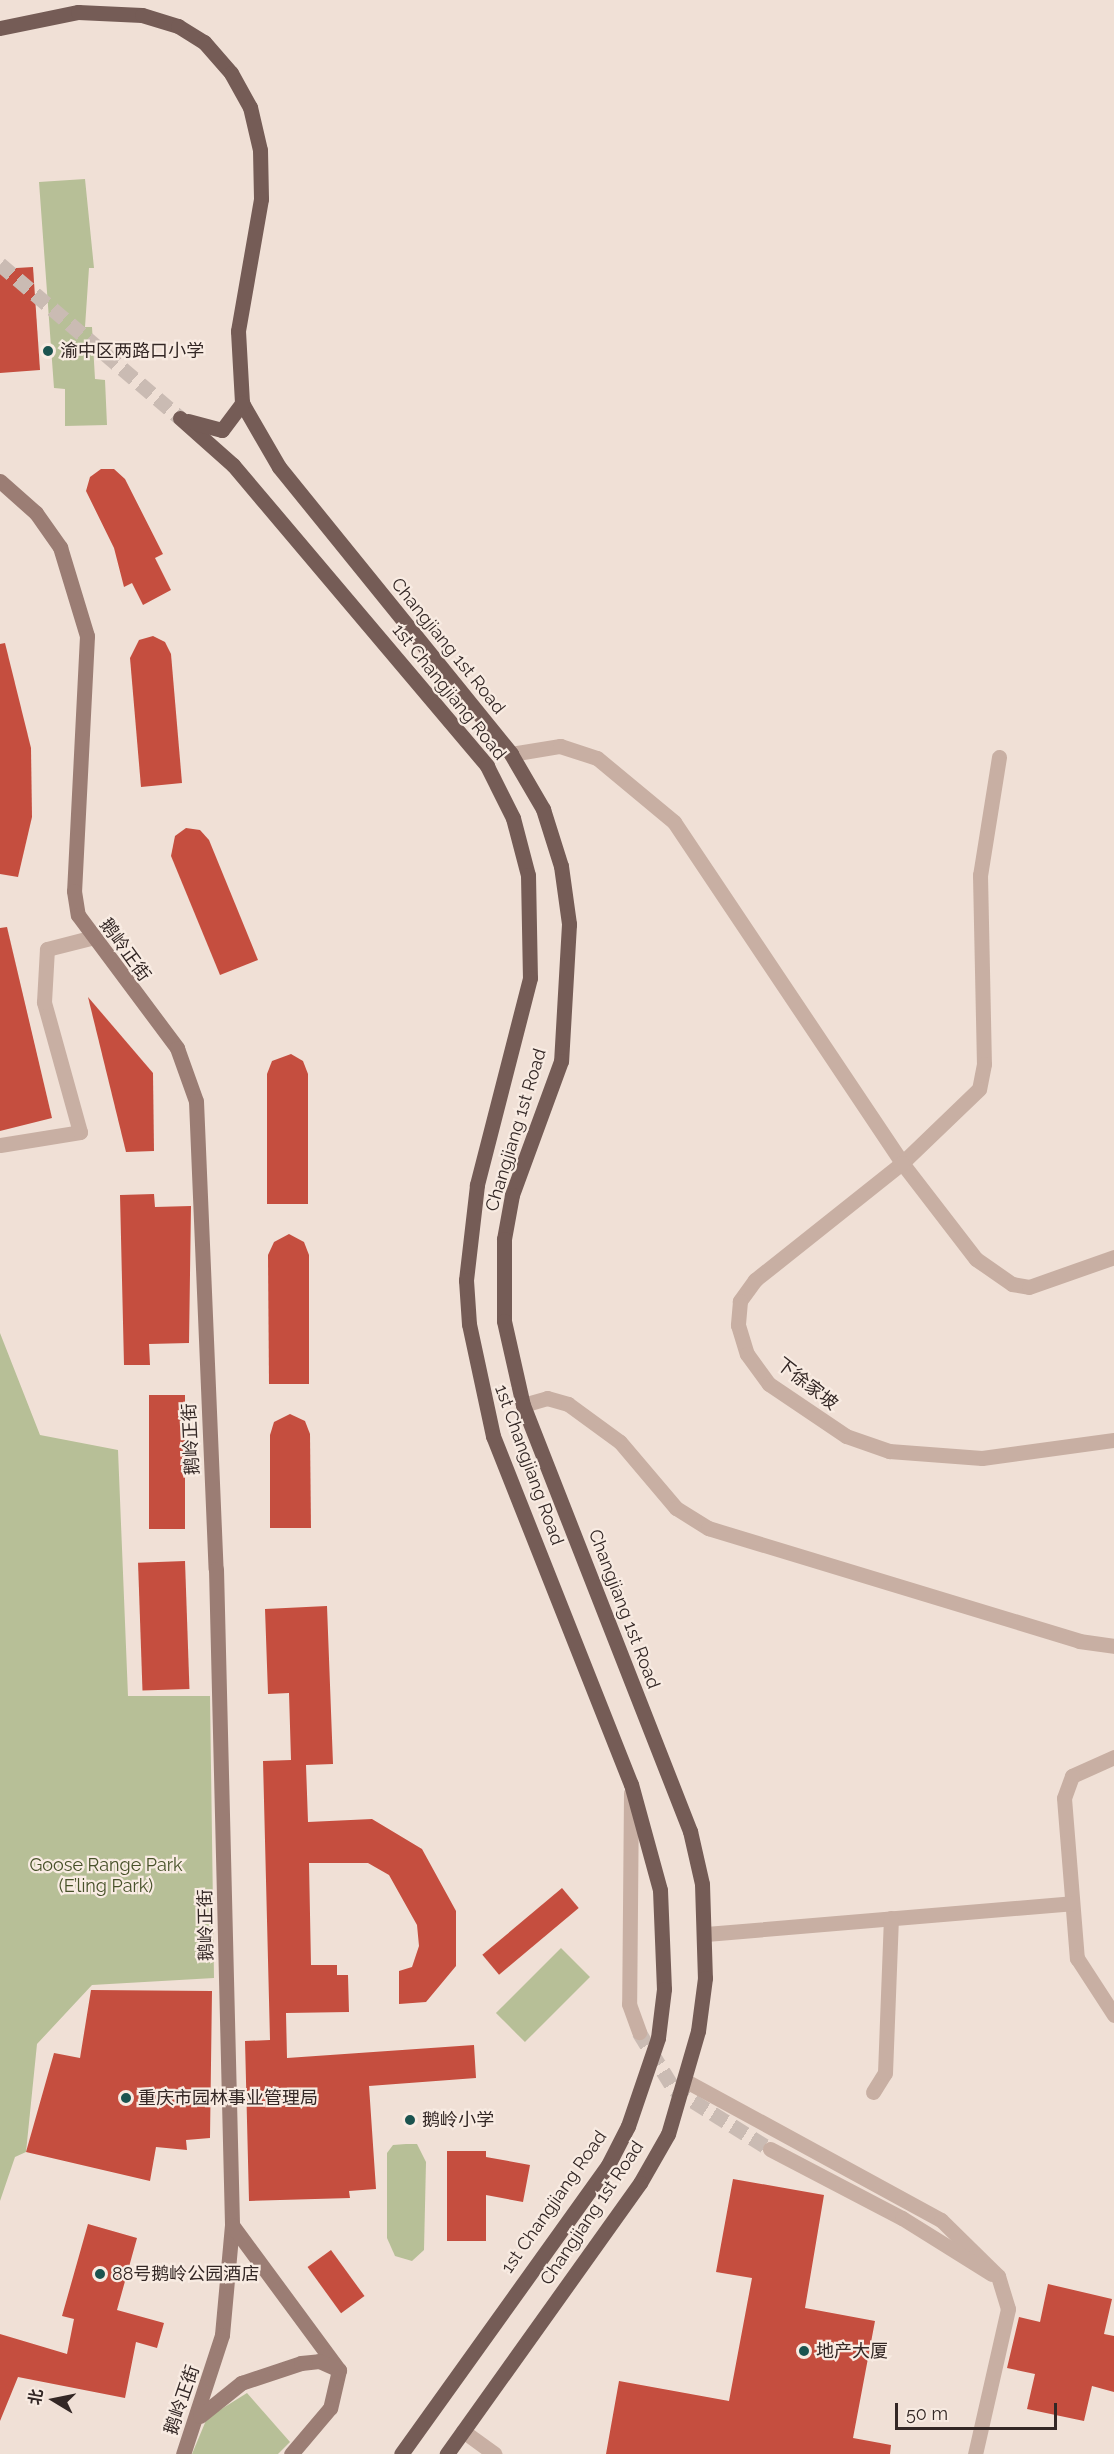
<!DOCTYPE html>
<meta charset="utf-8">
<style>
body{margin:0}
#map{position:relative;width:1114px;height:2454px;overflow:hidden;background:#f0e0d6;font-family:Raleway,"Noto Sans SC",sans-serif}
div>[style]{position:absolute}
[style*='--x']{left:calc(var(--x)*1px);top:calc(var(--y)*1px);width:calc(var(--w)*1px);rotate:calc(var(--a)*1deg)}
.green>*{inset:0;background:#b7bf97;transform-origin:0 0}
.building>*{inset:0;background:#c54e3f;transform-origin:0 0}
.street-tunnel>*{height:15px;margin-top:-7.5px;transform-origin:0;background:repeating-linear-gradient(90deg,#cabbb3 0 15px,transparent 0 23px)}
.primary-tunnel>*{height:15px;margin-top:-7.5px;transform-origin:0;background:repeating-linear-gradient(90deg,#cabbb3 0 15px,transparent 0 23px)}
.street>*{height:15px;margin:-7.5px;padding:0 7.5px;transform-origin:7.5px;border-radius:7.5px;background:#c8afa3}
.secondary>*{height:15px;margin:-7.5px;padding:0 7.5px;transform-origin:7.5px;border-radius:7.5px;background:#9b7d74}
.primary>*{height:15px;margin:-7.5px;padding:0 7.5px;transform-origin:7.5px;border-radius:7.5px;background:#755c56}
.dots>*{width:16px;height:16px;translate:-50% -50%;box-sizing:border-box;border:3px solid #f8ebe2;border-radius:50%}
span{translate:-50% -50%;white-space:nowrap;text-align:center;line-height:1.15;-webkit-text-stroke:4.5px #f8ebe2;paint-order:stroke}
.poi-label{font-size:18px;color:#332725}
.left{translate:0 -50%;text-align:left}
.street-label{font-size:18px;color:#332725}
.park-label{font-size:18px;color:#475129}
.north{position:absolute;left:24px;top:2370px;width:60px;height:60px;-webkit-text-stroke:4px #f8ebe2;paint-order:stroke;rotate:280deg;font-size:16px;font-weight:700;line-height:24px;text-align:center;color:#332725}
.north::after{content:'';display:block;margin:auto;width:21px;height:27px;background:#332725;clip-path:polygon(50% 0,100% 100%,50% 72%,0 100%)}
.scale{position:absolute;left:895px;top:2403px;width:162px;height:27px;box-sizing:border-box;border:3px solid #332725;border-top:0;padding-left:8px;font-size:18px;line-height:21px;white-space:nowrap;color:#332725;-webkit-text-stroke:4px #f8ebe2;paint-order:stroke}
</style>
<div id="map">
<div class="green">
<div style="clip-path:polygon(85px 179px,94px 268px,89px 268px,85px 327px,92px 327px,95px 379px,105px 380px,107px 425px,65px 426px,65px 389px,54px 388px,39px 182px)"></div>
<div style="clip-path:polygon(0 1333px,40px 1435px,118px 1450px,128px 1696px,210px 1696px,214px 1978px,92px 1985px,37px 2044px,26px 2152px,15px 2157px,0 2201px)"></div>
<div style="left:561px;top:1948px;width:41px;height:92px;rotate:45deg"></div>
<div style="clip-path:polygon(406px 2144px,417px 2144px,426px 2162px,424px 2250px,412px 2261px,395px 2256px,387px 2238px,387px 2153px,393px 2145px)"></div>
<div style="clip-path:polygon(247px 2393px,290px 2442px,278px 2454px,192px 2454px,207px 2418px)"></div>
</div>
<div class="building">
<div style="clip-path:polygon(33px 267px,40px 370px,0 373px,0 269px)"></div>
<div style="clip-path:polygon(101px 469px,114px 469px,125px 479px,163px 554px,155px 558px,171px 590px,143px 605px,132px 583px,124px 587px,114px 548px,86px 491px,90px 477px)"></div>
<div style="clip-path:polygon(153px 636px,165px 642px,171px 654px,182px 783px,141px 787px,130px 658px,139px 640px)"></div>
<div style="clip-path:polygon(5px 643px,31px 748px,32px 817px,18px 877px,0 874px,0 644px)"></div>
<div style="clip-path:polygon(186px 828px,200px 830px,209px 840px,258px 960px,220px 975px,171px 856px,175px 836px)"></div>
<div style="clip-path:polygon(7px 927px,52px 1118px,0 1131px,0 928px)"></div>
<div style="clip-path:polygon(88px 997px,153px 1073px,154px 1151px,126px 1152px)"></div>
<div style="clip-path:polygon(291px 1054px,303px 1061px,308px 1074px,308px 1204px,267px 1204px,267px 1074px,272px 1061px)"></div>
<div style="clip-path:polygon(154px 1194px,155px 1207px,191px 1206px,189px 1343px,149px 1344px,150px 1365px,124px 1365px,120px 1195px)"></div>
<div style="clip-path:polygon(289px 1234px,304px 1242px,309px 1255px,309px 1384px,269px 1384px,268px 1255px,274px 1242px)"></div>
<div style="left:149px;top:1395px;width:36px;height:134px"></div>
<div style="clip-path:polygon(290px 1414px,305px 1421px,310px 1434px,311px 1528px,270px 1528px,270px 1435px,274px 1422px)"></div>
<div style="left:185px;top:1561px;width:128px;height:47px;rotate:88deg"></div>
<div style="clip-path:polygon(327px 1606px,333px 1764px,306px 1765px,308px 1822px,372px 1819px,422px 1849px,456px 1911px,456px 1966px,426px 2002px,399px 2004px,399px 1971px,412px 1967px,419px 1946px,417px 1925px,389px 1875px,368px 1863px,309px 1863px,311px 1965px,337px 1965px,337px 1975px,348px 1975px,349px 2012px,286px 2013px,287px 2058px,474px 2045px,476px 2078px,369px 2086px,376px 2189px,349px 2191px,350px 2198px,249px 2201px,245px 2041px,270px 2040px,263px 1761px,291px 1760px,289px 1693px,268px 1694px,265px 1609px)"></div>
<div style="left:562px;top:1888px;width:26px;height:104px;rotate:50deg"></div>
<div style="clip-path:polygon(91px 1990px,212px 1991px,210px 2138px,186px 2140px,187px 2150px,156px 2147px,150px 2181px,26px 2152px,54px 2053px,80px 2058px)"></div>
<div style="clip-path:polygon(447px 2151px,486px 2151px,486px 2157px,530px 2165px,523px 2202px,486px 2195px,486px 2241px,447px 2241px)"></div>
<div style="clip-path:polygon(733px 2179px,824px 2195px,805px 2308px,875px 2321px,853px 2438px,891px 2445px,890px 2454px,606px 2454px,619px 2381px,729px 2401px,752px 2278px,716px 2272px)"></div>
<div style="clip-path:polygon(88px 2224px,137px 2238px,117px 2310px,164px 2323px,157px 2348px,136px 2342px,125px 2398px,18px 2377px,0 2421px,0 2334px,67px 2354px,74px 2319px,62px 2316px)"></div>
<div style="left:331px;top:2250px;width:57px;height:29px;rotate:54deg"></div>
<div style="clip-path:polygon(1048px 2284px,1112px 2299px,1104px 2334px,1114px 2336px,1114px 2392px,1092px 2386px,1084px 2421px,1027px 2409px,1035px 2374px,1007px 2368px,1019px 2317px,1040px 2322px)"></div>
</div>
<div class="street-tunnel">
<div style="--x:639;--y:2032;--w:67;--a:58.4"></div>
<div style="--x:674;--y:2089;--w:113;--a:32"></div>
</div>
<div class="primary-tunnel">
<div style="--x:0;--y:264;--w:237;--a:40.5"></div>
</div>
<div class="street">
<div style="--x:511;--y:754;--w:50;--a:-9.3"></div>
<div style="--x:560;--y:746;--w:39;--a:18"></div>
<div style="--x:597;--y:758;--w:100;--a:39.7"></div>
<div style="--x:674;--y:822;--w:410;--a:56.2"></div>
<div style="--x:902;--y:1163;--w:121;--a:52.4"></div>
<div style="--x:976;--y:1259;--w:44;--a:34.8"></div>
<div style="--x:1012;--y:1284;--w:17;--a:10"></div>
<div style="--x:1029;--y:1287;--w:90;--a:-19.4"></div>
<div style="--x:999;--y:757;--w:120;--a:99.1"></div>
<div style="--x:980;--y:875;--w:189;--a:88.8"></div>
<div style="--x:984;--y:1064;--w:25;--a:101"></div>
<div style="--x:979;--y:1089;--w:107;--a:136.1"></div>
<div style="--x:902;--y:1163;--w:188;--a:141.5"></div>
<div style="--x:755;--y:1280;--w:26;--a:126"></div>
<div style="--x:740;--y:1301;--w:24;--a:95"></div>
<div style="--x:738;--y:1325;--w:30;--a:73"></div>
<div style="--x:747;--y:1354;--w:37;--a:54"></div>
<div style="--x:769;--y:1384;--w:93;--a:34"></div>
<div style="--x:846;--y:1436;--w:46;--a:19.2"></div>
<div style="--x:889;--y:1451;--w:93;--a:4.3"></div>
<div style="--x:982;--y:1458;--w:133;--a:-7.8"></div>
<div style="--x:0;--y:1145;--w:81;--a:-9.2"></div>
<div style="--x:80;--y:1132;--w:135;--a:-105.5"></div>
<div style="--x:44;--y:1002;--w:53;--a:-86.8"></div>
<div style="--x:47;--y:949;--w:44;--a:-14.3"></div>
<div style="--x:523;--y:1405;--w:25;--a:-16"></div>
<div style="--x:547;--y:1398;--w:22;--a:16"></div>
<div style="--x:568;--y:1404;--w:64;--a:36.2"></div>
<div style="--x:620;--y:1442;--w:87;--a:49.7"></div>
<div style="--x:676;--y:1508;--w:38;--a:32"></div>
<div style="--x:708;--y:1528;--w:388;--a:16.9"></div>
<div style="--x:1079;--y:1641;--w:35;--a:8"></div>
<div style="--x:1114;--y:1757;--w:46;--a:155.7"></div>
<div style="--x:1072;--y:1776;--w:23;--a:110"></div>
<div style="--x:1064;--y:1798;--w:161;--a:85.4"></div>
<div style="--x:1077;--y:1958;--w:68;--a:57"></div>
<div style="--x:631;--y:1793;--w:211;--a:90.5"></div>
<div style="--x:629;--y:2004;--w:30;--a:70"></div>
<div style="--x:706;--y:1934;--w:367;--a:-4.8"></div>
<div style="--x:686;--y:2081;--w:290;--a:28.6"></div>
<div style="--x:941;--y:2220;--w:80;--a:44.5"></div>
<div style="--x:998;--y:2276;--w:34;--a:73"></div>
<div style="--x:1008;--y:2309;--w:149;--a:102.8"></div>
<div style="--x:873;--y:2092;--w:22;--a:-58"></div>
<div style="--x:885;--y:2073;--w:155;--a:-87.8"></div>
<div style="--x:770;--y:2149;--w:149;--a:27.6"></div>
<div style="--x:902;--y:2218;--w:106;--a:31.9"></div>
<div style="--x:463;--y:2431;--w:39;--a:36"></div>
</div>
<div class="secondary">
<div style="--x:0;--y:481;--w:48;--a:41.6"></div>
<div style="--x:36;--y:513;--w:42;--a:54.8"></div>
<div style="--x:60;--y:547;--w:93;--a:73.1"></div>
<div style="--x:87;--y:636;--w:255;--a:92.9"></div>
<div style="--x:74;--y:891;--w:24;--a:81"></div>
<div style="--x:78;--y:915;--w:166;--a:53.3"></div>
<div style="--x:177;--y:1048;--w:56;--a:70.3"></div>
<div style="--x:196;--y:1101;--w:468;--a:87.6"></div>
<div style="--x:216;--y:1569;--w:656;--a:88.6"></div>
<div style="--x:232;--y:2225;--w:110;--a:95.2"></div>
<div style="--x:222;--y:2335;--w:125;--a:108.1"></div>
<div style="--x:232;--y:2225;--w:180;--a:53.6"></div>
<div style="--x:339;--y:2370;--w:39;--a:103"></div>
<div style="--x:330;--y:2408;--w:60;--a:130.3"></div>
<div style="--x:200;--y:2416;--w:53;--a:-38.8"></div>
<div style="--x:241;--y:2383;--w:63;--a:-18.4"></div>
<div style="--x:301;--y:2363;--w:18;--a:-6"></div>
<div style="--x:319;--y:2361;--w:22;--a:24"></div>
</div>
<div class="primary">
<div style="--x:0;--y:28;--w:80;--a:-11.6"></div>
<div style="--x:78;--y:12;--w:64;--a:2.7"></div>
<div style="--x:142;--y:15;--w:38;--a:17"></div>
<div style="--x:178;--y:26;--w:31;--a:32"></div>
<div style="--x:204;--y:42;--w:41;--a:48.9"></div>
<div style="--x:231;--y:73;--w:39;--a:61"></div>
<div style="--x:250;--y:107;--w:44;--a:76.9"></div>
<div style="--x:260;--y:150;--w:49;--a:88.8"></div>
<div style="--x:261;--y:199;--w:134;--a:99.9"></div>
<div style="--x:238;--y:331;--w:72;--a:86.8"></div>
<div style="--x:242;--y:403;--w:74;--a:60"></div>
<div style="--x:279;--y:467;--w:369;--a:51"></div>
<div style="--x:511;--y:754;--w:64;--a:59.8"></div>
<div style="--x:543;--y:809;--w:60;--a:72.5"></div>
<div style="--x:561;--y:866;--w:59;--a:82.1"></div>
<div style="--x:569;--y:924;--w:137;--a:93.3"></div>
<div style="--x:561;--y:1061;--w:143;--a:110.1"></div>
<div style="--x:512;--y:1195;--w:45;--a:100.3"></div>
<div style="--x:504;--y:1239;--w:82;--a:90"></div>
<div style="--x:504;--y:1321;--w:86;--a:77.3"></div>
<div style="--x:523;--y:1405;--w:458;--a:68.6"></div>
<div style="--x:690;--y:1831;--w:54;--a:77.2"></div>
<div style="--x:702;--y:1884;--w:94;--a:88.2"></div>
<div style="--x:705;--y:1978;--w:53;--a:97.5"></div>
<div style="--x:698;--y:2031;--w:107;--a:106.2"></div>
<div style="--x:668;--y:2134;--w:56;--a:119.7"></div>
<div style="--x:640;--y:2183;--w:333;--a:125.5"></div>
<div style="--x:180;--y:418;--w:71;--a:41.6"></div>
<div style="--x:233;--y:465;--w:394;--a:49.8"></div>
<div style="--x:487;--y:766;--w:58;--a:63.4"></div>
<div style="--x:513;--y:818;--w:59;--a:75.3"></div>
<div style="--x:528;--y:875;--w:103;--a:88.9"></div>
<div style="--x:530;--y:978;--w:214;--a:104.4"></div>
<div style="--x:477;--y:1185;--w:96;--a:96.6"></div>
<div style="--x:466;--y:1280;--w:44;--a:86.1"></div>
<div style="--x:469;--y:1324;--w:115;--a:77.9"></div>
<div style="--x:493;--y:1436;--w:374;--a:68.4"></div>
<div style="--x:631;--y:1784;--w:110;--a:74.7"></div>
<div style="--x:660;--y:1890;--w:99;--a:87.7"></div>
<div style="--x:664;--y:1989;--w:49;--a:97"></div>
<div style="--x:658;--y:2038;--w:93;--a:108.8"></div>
<div style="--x:628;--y:2126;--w:44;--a:117.1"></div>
<div style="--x:608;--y:2165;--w:355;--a:125.6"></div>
<div style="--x:188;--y:421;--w:35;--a:15"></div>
<div style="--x:222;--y:430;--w:34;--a:-53"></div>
</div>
<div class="dots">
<div style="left:48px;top:351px;background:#1b534f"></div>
<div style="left:126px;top:2098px;background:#1b534f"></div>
<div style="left:410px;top:2120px;background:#1b534f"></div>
<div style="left:100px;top:2274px;background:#1b534f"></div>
<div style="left:804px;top:2351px;background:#1b534f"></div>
</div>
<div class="poi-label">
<span class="left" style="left:60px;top:351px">渝中区两路口小学</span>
<span class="left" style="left:138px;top:2098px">重庆市园林事业管理局</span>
<span class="left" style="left:422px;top:2120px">鹅岭小学</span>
<span class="left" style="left:112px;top:2274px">88号鹅岭公园酒店</span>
<span class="left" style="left:816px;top:2351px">地产大厦</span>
</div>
<div class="street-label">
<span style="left:448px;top:646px;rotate:51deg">Changjiang 1st Road</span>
<span style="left:449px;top:692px;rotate:51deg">1st Changjiang Road</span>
<span style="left:125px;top:950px;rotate:54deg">鹅岭正街</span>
<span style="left:516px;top:1130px;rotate:-73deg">Changjiang 1st Road</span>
<span style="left:807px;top:1384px;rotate:38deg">下徐家坡</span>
<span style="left:191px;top:1439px;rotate:-93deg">鹅岭正街</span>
<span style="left:529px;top:1465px;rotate:70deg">1st Changjiang Road</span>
<span style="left:624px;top:1609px;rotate:69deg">Changjiang 1st Road</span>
<span style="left:206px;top:1925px;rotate:-91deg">鹅岭正街</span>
<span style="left:554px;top:2202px;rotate:-55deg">1st Changjiang Road</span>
<span style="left:592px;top:2213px;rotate:-56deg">Changjiang 1st Road</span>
<span style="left:182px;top:2400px;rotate:-71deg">鹅岭正街</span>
</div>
<div class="park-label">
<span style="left:106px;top:1876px">Goose Range Park<br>(E’ling Park)</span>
</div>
<div class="north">北</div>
<div class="scale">50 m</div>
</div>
